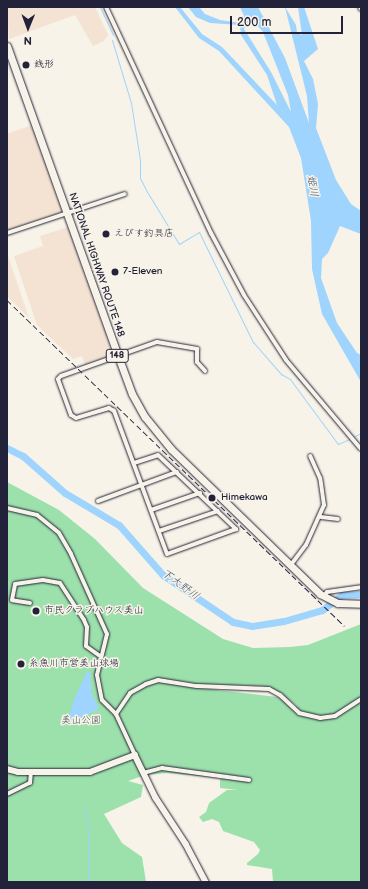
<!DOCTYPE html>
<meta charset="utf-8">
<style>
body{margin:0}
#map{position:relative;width:368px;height:889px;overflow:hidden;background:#f7f3e8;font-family:"Balsamiq Sans","Klee One",sans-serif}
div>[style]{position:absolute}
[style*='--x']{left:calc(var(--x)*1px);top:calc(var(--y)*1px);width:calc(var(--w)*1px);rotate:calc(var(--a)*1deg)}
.built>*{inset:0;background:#f4e3d2}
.green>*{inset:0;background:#9ce0ab}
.water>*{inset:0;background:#9ed4fd}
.stream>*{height:1px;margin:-0.5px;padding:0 0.5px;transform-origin:0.5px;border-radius:0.5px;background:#9ed4fd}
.river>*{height:7px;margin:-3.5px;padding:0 3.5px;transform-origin:3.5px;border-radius:3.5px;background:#9ed4fd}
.roads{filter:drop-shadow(0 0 1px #22223b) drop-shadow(0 0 1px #22223b)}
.street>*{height:4px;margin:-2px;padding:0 2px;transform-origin:2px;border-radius:2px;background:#f7f3e8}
.secondary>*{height:5.5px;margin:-2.75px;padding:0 2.75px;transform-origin:2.75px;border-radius:2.75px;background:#f7f3e8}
.highway>*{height:7px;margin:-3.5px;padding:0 3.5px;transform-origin:3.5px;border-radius:3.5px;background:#f7f3e8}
.rail>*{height:1px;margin-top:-0.5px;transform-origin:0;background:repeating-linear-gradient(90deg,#22223b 0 6px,transparent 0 9px)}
.dots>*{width:11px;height:11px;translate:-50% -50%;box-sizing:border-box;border:2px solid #f7f3e8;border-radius:50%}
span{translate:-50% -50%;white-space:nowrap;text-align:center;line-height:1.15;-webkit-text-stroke:3px #f7f3e8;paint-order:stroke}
.shield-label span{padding:1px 3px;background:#f7f3e8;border:1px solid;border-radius:3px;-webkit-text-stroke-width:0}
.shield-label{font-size:9px;color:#22223b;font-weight:700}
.poi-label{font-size:10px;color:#22223b}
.left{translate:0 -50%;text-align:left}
.street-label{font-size:10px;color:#22223b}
.park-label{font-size:10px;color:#405257}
.water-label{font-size:11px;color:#475775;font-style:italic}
.frame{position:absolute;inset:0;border:8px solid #22223b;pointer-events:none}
.north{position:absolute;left:8px;top:8px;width:40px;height:40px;-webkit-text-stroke:3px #f7f3e8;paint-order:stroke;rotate:181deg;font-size:11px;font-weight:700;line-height:16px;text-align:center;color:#22223b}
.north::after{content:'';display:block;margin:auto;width:14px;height:18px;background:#22223b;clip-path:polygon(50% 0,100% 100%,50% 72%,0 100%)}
.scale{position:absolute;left:230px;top:16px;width:113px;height:18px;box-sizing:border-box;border:2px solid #22223b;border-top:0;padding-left:5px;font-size:12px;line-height:14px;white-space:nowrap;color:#22223b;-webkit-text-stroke:3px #f7f3e8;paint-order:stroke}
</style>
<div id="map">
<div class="built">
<div style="clip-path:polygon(7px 7px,95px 7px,108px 35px,104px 41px,93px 46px,75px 15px,9px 39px)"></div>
<div style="clip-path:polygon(32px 125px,65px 212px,7px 231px,7px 134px)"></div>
<div style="clip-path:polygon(68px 227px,114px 355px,85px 365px,82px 356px,73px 359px,37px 325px,14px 256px,43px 246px,40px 236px)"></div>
<div style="clip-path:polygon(7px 253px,29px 318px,7px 296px)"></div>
</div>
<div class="green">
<div style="clip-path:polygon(evenodd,7px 482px,59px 510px,95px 539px,143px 588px,223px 639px,253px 648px,290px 647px,308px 645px,361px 624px,361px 882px,273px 882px,272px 869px,247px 865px,247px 863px,258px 854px,260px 850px,254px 842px,223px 831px,219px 822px,212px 819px,203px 822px,199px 817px,206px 812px,209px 803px,227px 790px,238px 790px,220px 788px,220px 778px,167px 773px,145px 775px,128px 781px,143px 785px,141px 797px,104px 814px,122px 843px,142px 857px,146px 882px,7px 882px,7px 482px,194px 684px,263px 686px,279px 692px,297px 706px,293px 707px,277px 697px,200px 688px,194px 684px)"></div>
</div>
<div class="water">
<div style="clip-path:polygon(evenodd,175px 7px,180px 7px,202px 34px,222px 47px,277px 105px,267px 75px,241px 35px,240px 25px,210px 23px,196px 17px,188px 7px,199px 7px,205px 14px,220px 20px,240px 23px,244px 16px,240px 7px,258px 7px,285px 58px,309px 123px,307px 96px,285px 7px,296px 25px,297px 33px,302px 35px,298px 7px,304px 7px,318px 49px,304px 61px,313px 79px,318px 104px,316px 128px,336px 180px,351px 204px,361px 211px,361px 234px,340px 226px,328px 253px,322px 259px,321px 278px,337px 323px,357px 353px,361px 355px,361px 382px,322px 314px,312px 269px,311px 221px,301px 158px,289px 127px,219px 51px,199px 38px,175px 7px,253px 21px,263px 32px,288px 95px,291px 112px,271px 72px,244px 29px,247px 24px,253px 21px)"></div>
<div style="clip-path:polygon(87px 671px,90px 672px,92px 694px,99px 709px,68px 723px,73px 702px)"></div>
</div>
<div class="stream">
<div style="--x:100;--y:7;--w:31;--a:65"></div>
<div style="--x:112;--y:40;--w:66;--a:73.2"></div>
<div style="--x:131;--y:103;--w:58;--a:81"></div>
<div style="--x:140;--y:160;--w:18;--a:90"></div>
<div style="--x:140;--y:178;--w:13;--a:63"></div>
<div style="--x:146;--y:190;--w:63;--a:58.6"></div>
<div style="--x:179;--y:244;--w:23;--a:-31"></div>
<div style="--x:199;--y:232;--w:123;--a:63.9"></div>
<div style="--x:253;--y:342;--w:43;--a:48.8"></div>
<div style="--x:281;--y:374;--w:10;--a:29"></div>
<div style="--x:290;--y:379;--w:81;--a:53.6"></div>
<div style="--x:338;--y:444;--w:12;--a:-24"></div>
<div style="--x:355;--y:436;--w:7;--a:-27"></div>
<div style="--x:84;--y:807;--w:28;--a:80"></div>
<div style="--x:89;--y:835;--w:47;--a:90"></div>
</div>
<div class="river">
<div style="--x:7;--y:448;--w:18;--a:27"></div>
<div style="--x:23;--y:456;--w:56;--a:41.4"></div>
<div style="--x:65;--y:493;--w:63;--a:30.7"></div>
<div style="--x:119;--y:525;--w:67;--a:48.7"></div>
<div style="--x:163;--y:575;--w:84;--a:33.9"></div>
<div style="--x:233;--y:622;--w:19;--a:12"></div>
<div style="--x:252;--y:626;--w:32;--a:-9"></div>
<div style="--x:284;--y:621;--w:40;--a:-16"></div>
<div style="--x:322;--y:610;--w:25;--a:-37"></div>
<div style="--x:342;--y:595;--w:19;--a:-3"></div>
</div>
<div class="roads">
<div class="street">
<div style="--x:106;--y:7;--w:249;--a:65.1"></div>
<div style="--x:211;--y:233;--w:70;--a:62"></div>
<div style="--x:244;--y:295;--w:77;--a:57.1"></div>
<div style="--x:286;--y:360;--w:116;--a:49.9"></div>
<div style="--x:360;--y:7;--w:2;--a:63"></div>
<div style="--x:7;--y:233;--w:124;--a:-18.3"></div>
<div style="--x:134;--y:463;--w:25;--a:-18"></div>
<div style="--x:158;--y:455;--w:108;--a:43.5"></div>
<div style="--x:236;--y:529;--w:73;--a:160.1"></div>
<div style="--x:167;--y:554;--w:153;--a:-110.3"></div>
<div style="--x:114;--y:411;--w:6;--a:-149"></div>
<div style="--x:109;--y:408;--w:34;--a:163"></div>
<div style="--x:76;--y:418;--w:6;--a:-149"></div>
<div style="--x:71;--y:415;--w:38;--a:-110"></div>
<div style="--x:58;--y:379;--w:4;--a:-45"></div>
<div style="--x:61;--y:376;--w:102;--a:-19.5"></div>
<div style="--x:157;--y:342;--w:41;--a:9.9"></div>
<div style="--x:197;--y:349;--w:13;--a:90"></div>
<div style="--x:197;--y:362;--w:12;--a:48"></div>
<div style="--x:98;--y:501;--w:84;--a:-20.2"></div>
<div style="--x:7;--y:508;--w:31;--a:13"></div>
<div style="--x:37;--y:515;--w:28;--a:39"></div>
<div style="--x:59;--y:533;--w:24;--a:60"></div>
<div style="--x:71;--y:554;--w:88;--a:65.8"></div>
<div style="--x:107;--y:634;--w:42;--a:103.7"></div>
<div style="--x:97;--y:675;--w:25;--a:79"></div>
<div style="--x:102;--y:700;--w:20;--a:45"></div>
<div style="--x:116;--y:714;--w:45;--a:65.1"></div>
<div style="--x:151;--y:510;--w:52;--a:-19.1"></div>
<div style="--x:321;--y:517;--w:17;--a:7"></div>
<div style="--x:159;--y:531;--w:62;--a:-18.7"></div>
<div style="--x:290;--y:566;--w:26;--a:-53"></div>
<div style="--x:306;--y:545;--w:44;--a:-65.8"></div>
<div style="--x:324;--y:505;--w:27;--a:-98"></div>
<div style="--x:320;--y:478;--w:24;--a:-114"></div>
<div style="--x:324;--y:596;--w:5;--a:-53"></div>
<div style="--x:327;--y:592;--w:34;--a:-8"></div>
<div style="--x:30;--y:603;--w:18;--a:-171"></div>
<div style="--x:12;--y:600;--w:16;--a:-79"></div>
<div style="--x:15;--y:584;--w:28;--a:-8"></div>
<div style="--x:43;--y:580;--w:17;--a:10"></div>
<div style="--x:60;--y:583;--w:44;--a:57"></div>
<div style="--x:84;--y:620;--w:8;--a:67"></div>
<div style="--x:87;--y:627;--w:19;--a:93"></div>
<div style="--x:86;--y:646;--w:17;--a:36"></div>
<div style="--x:116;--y:714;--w:25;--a:-56"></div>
<div style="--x:130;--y:693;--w:18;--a:-29"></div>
<div style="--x:146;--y:684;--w:13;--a:-18"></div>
<div style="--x:158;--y:680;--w:39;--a:9"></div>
<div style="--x:197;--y:686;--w:72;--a:2.4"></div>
<div style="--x:269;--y:689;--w:13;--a:29"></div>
<div style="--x:280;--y:695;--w:26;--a:43"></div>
<div style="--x:299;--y:713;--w:22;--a:13"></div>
<div style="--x:320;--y:718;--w:15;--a:-8"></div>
<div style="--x:335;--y:716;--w:31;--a:-33"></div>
<div style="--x:143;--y:773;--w:20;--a:-15"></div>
<div style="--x:162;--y:768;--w:88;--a:7.9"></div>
<div style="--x:7;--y:794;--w:25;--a:-26"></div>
<div style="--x:30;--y:783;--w:11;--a:-85"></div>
</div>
<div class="secondary">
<div style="--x:7;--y:769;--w:11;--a:15"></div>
<div style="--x:18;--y:772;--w:72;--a:0"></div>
<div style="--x:90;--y:772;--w:48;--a:-20.7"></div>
<div style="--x:135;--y:755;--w:48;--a:64"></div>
<div style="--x:156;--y:798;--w:55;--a:56.9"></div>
<div style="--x:186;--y:844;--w:43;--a:62.2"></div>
</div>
<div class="highway">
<div style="--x:7;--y:46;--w:329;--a:70.3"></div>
<div style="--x:118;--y:356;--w:40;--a:69.8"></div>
<div style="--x:132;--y:394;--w:26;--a:61"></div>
<div style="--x:145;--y:417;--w:41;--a:50.9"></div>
<div style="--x:171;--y:449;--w:208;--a:44.2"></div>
<div style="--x:320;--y:594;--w:20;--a:27"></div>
<div style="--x:338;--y:603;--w:23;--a:2"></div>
</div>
</div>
<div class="rail">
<div style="--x:7;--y:300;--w:469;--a:44"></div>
</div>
<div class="dots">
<div style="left:26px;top:65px;background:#22223b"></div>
<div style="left:106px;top:234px;background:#22223b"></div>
<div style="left:115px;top:272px;background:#22223b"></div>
<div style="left:212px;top:498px;background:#22223b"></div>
<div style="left:36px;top:611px;background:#22223b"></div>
<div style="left:21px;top:664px;background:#22223b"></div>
</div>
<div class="shield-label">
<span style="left:117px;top:356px">148</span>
</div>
<div class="poi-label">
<span class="left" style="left:34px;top:65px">銭形</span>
<span class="left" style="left:114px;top:234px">えびす釣具店</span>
<span class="left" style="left:123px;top:272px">7-Eleven</span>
<span class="left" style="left:221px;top:498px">Himekawa</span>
<span class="left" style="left:44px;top:611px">市民クラブハウス美山</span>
<span class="left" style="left:29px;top:664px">糸魚川市営美山球場</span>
</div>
<div class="street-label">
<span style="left:96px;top:265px;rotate:71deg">NATIONAL HIGHWAY ROUTE 148</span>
</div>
<div class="park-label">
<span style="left:81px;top:721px">美山公園</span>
</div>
<div class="water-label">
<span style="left:312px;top:186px;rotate:80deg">姫川</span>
<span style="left:180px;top:585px;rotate:36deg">下大野川</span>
</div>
<div class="frame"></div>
<div class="north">N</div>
<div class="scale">200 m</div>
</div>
